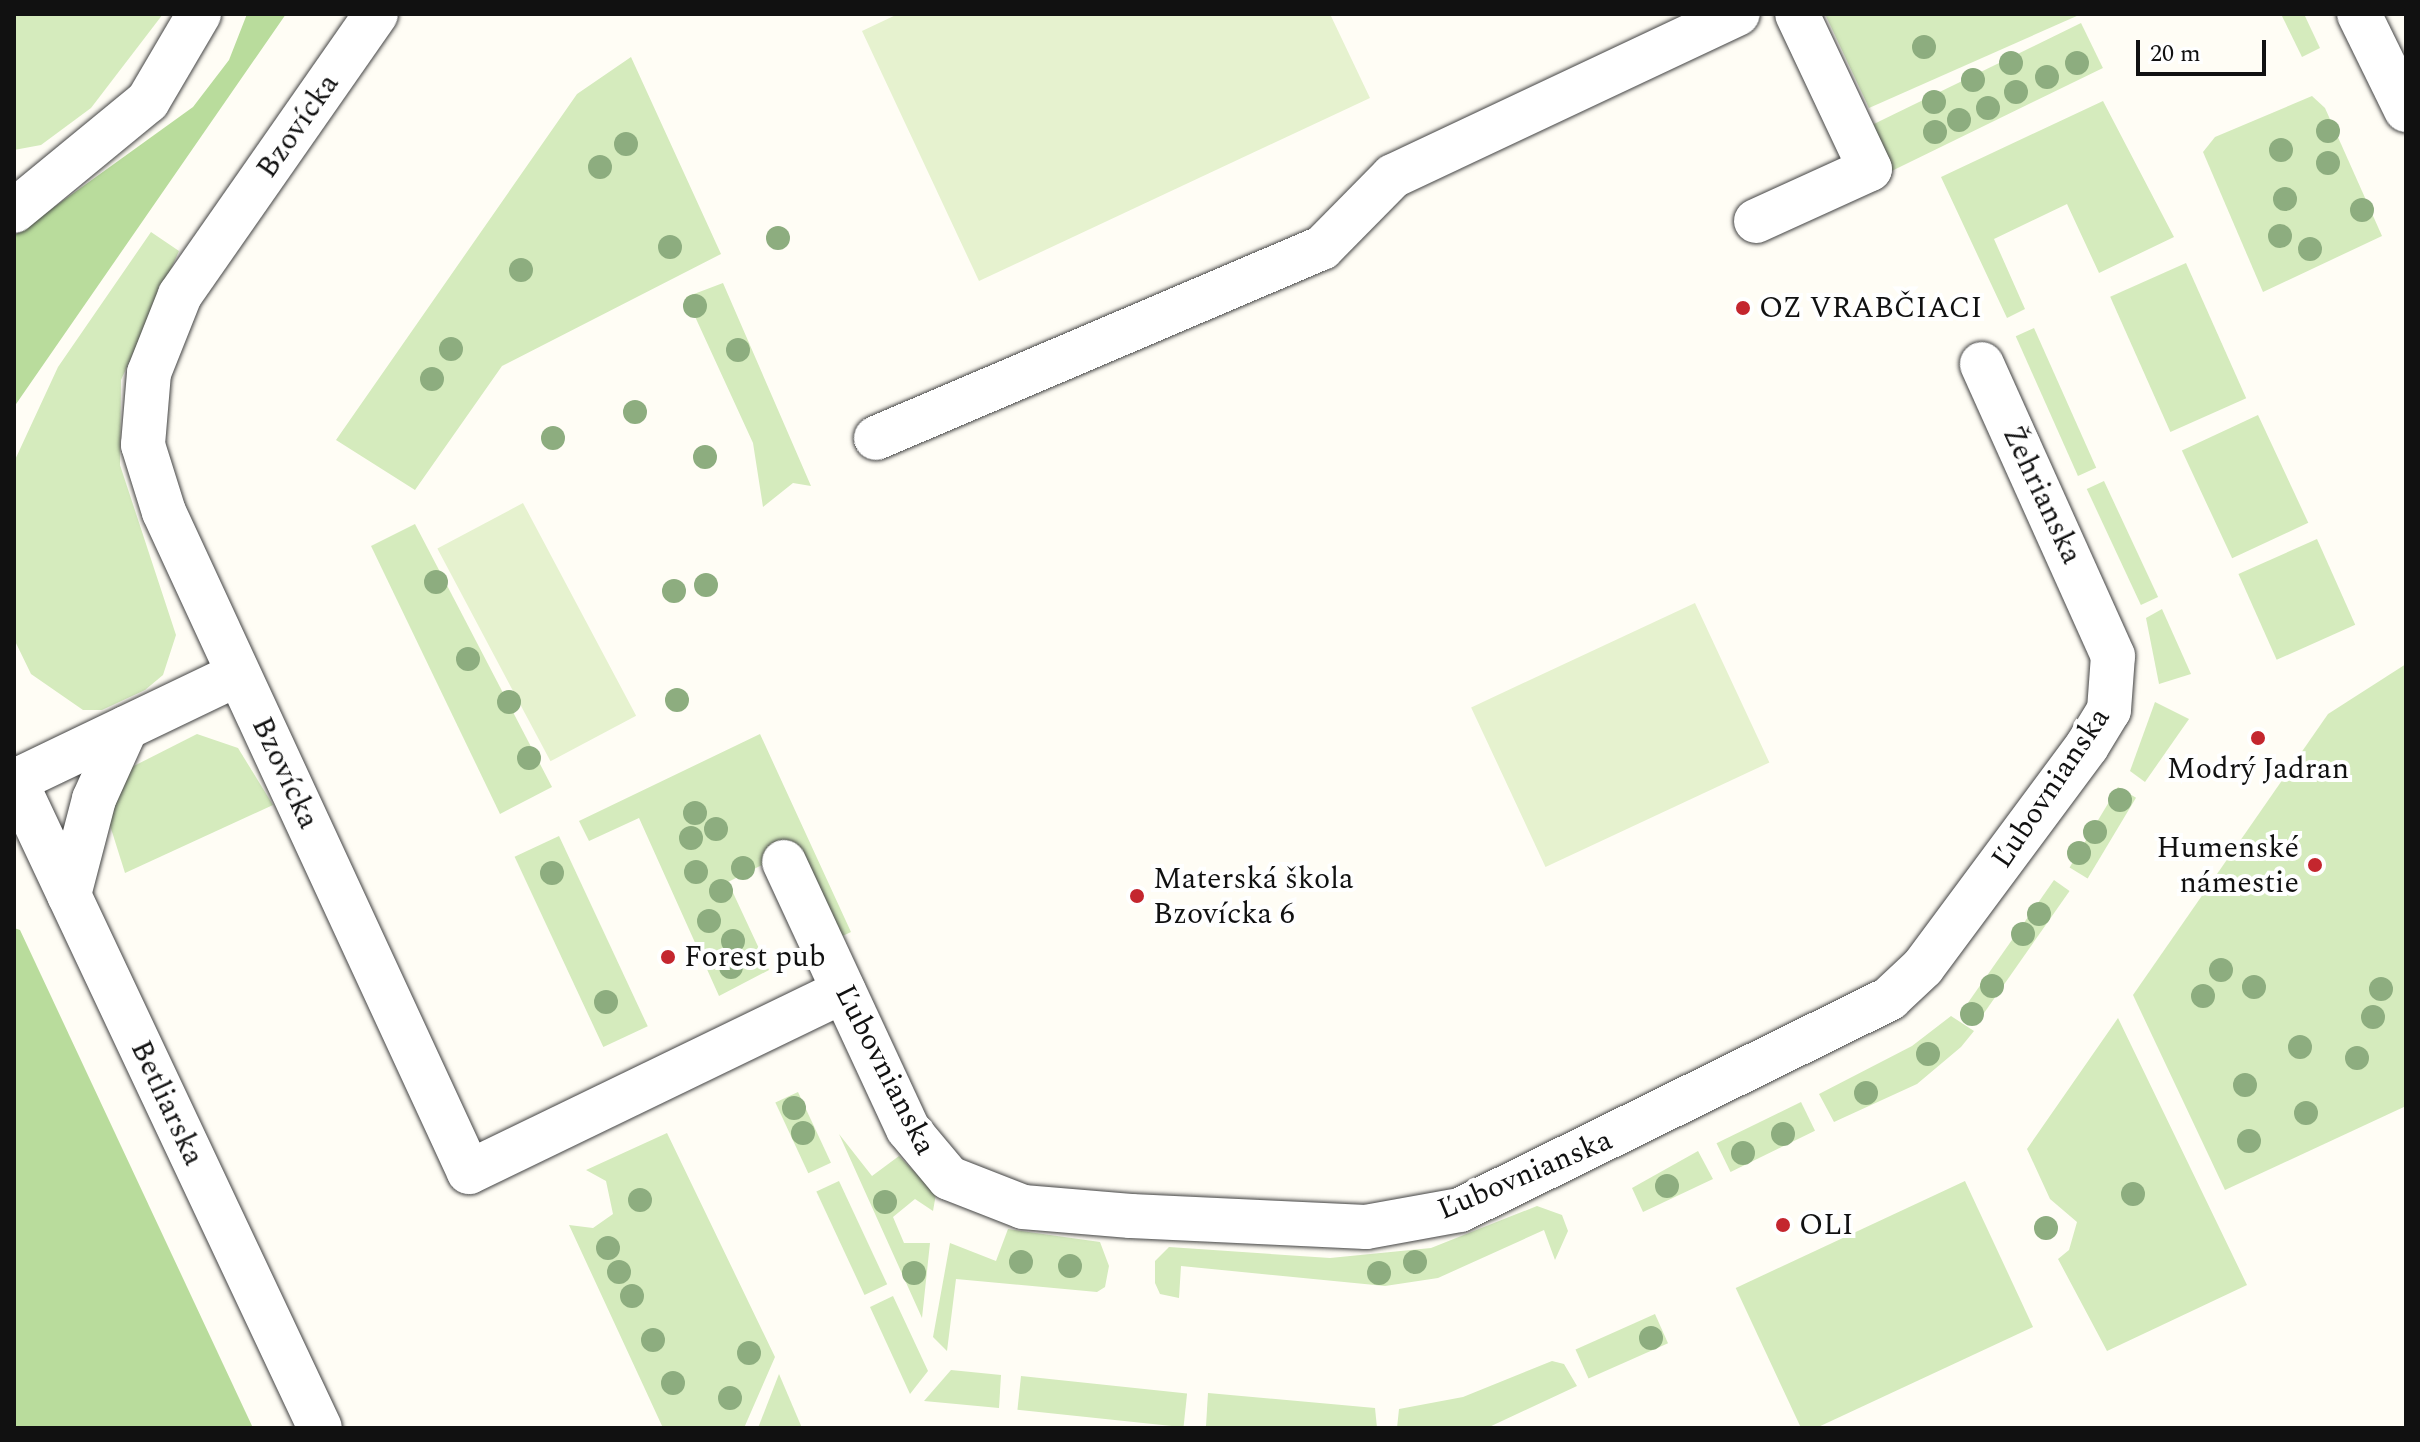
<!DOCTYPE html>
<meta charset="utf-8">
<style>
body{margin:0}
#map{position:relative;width:2420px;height:1442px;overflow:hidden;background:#fffdf5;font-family:Spectral,serif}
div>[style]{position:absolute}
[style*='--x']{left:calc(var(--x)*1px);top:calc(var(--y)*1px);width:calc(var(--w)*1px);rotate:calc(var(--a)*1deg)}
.green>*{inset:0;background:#d5ebbd;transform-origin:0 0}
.forest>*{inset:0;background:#b9dc9c}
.pitch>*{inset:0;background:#e6f2cf;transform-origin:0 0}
.roads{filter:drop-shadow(0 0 2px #444) drop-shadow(0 0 2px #444)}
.minor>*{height:44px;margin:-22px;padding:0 22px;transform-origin:22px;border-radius:22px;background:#fff}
.trees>*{width:24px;height:24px;margin:-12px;border-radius:50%;background:#8dad7f}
.dots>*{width:22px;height:22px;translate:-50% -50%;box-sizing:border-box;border:4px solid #fff;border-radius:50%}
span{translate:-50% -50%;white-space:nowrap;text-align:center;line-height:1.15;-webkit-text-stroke:8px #fff;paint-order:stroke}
.street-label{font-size:30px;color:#111}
.poi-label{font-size:30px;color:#111}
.left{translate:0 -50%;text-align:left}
.right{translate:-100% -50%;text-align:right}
.frame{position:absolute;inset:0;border:16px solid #111;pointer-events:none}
.scale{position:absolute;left:2136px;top:40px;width:130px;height:36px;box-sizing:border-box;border:4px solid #111;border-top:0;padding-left:10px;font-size:24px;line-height:28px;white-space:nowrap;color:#111;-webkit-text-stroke:6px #fff;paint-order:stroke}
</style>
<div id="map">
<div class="green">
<div style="clip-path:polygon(14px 14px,163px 14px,91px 108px,41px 145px,14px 150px)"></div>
<div style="clip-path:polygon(1825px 14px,2078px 14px,2079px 15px,1869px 108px)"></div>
<div style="clip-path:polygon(2281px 14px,2304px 14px,2320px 48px,2302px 57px)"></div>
<div style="left:2081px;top:23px;width:50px;height:247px;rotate:64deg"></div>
<div style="clip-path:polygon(631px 57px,721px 254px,502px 366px,415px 490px,336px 440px,577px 94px)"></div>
<div style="clip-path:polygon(2312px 96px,2325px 108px,2382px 236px,2263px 292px,2203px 152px,2215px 137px)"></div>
<div style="clip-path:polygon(2103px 101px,2174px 237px,2099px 273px,2067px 204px,1994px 239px,2025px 309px,2007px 318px,1941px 177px)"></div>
<div style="clip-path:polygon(151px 232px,179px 251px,121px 380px,120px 465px,176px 635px,163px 675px,145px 690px,102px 710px,83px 710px,31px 674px,14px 639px,14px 462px,58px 367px)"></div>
<div style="left:2186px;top:263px;width:148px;height:83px;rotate:66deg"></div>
<div style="clip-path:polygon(723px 283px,811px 486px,793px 483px,763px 507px,753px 443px,686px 297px)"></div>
<div style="left:2034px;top:328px;width:153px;height:20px;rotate:66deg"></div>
<div style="left:2258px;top:415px;width:119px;height:84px;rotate:65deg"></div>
<div style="left:2104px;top:481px;width:128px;height:19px;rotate:65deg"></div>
<div style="clip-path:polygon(415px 524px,552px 787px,500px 814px,371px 546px)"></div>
<div style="left:2317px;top:539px;width:94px;height:86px;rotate:66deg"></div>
<div style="clip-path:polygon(2162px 609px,2191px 674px,2159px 684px,2146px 618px)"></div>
<div style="clip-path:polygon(2406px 664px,2406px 1106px,2225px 1190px,2133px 995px,2328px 714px)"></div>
<div style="clip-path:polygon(2155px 702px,2189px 719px,2145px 782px,2130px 771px)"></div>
<div style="clip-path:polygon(197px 734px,238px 748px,273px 805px,125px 873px,108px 819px,124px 771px)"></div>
<div style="clip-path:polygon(760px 734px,851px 932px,832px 941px,790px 851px,728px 882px,769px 970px,719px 996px,639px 818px,589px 841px,579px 821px)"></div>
<div style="left:2118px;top:787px;width:21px;height:94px;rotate:31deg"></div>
<div style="left:559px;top:836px;width:210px;height:49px;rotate:65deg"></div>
<div style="left:2054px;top:880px;width:19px;height:150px;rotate:35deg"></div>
<div style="clip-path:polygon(1951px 1016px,1974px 1031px,1961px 1047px,1917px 1084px,1834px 1122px,1819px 1094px,1912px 1046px)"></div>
<div style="clip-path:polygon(2118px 1018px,2247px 1285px,2107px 1351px,2058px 1259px,2069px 1250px,2077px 1222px,2050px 1199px,2027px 1149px)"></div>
<div style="left:798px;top:1092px;width:78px;height:25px;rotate:65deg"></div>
<div style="left:1801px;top:1102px;width:32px;height:94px;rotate:64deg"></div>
<div style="clip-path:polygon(667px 1133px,775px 1357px,744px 1428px,663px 1428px,569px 1225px,593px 1228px,613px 1214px,606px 1181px,586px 1170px)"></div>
<div style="clip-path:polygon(839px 1134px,872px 1176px,899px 1156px,936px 1194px,933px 1211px,915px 1199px,893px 1217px,904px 1243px,930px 1243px,922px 1318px)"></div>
<div style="clip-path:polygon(1698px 1151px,1713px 1179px,1643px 1212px,1632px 1188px)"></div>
<div style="left:839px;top:1181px;width:114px;height:25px;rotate:65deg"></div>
<div style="left:1965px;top:1181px;width:161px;height:253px;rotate:65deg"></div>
<div style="clip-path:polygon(1537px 1206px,1562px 1215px,1568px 1231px,1555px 1260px,1544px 1230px,1438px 1278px,1385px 1286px,1181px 1266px,1179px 1298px,1160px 1294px,1155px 1283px,1155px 1261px,1169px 1247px,1330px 1258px,1431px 1248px)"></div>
<div style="clip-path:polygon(1008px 1229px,1100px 1242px,1109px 1266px,1105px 1287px,1097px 1292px,956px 1279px,947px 1351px,933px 1337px,950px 1243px,996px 1261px)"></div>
<div style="clip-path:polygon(893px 1296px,928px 1371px,910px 1394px,870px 1307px)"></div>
<div style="left:1655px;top:1314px;width:32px;height:87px;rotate:66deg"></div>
<div style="clip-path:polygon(1552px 1361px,1564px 1364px,1577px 1386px,1487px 1428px,1397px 1428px,1399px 1409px,1463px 1397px)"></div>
<div style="clip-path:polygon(951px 1370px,1001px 1375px,999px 1408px,924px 1401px)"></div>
<div style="clip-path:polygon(779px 1374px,802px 1428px,758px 1428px)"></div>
<div style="left:1021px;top:1376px;width:167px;height:34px;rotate:6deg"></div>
<div style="clip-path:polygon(1208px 1393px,1375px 1408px,1377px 1428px,1206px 1426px)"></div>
</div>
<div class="forest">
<div style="clip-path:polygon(247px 14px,286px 14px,14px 407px,14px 236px,193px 107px,229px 60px)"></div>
<div style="clip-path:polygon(14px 928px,20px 930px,253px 1428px,14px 1428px)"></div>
</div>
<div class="pitch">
<div style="clip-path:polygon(898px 14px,1330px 14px,1370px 98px,979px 281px,862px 31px)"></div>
<div style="left:523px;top:503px;width:241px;height:97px;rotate:62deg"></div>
<div style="left:1695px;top:603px;width:176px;height:247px;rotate:65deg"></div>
</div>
<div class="roads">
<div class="minor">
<div style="--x:376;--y:14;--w:343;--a:124.9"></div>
<div style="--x:180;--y:295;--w:84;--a:111.7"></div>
<div style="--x:149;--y:373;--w:72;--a:94.8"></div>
<div style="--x:143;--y:445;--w:70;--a:72.6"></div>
<div style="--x:164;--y:512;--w:727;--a:65.2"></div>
<div style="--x:469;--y:1172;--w:416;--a:-25.8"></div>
<div style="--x:2359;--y:14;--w:107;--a:63.9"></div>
<div style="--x:14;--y:211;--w:173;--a:-39.4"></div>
<div style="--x:148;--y:101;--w:101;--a:-59.6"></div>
<div style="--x:1756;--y:221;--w:125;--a:-24.5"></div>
<div style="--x:1870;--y:169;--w:171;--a:-115.2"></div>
<div style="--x:876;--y:438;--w:485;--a:-23.1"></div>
<div style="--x:1322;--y:248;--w:101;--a:-45.4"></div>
<div style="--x:1393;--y:176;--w:381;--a:-25.2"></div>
<div style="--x:14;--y:778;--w:718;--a:64.79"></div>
<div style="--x:15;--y:781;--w:247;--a:-25.6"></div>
<div style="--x:784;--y:862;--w:294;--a:65.1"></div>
<div style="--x:908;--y:1129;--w:64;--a:50.1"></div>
<div style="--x:949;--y:1178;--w:79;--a:21.4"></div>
<div style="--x:1023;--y:1207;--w:108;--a:4.8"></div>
<div style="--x:1131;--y:1216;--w:235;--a:2.7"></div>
<div style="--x:1366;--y:1227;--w:96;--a:-10.3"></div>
<div style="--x:1460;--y:1210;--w:479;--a:-26.2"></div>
<div style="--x:1890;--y:998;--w:45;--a:-43.2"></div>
<div style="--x:1923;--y:967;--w:275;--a:-53.4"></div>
<div style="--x:2087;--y:746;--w:42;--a:-58.6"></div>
<div style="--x:2109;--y:710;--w:54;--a:-85.8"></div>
<div style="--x:2113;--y:656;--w:320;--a:-114.2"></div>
<div style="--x:69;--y:895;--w:99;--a:-75.4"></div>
<div style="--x:94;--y:799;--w:78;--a:-65.7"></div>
</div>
</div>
<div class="trees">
<div style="left:1924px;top:47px"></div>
<div style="left:2011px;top:63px"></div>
<div style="left:2077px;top:63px"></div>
<div style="left:2047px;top:77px"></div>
<div style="left:1973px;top:80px"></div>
<div style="left:2016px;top:92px"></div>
<div style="left:1934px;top:102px"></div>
<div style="left:1988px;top:108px"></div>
<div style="left:1959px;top:120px"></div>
<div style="left:2328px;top:131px"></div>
<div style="left:1935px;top:132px"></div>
<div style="left:626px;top:144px"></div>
<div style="left:2281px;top:150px"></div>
<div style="left:2328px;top:163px"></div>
<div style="left:600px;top:167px"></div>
<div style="left:2285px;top:199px"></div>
<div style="left:2362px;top:210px"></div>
<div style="left:2280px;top:236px"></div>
<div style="left:778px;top:238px"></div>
<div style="left:670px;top:247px"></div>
<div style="left:2310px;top:249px"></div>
<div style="left:521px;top:270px"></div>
<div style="left:695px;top:306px"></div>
<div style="left:451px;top:349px"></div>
<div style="left:738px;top:350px"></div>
<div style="left:432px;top:379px"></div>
<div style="left:635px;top:412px"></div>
<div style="left:553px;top:438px"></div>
<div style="left:705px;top:457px"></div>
<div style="left:436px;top:582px"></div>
<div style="left:706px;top:585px"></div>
<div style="left:674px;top:591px"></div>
<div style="left:468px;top:659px"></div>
<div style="left:677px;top:700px"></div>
<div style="left:509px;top:702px"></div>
<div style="left:529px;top:758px"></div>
<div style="left:2120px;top:800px"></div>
<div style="left:695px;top:813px"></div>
<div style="left:716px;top:829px"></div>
<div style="left:2095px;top:832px"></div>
<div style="left:691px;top:838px"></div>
<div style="left:2079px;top:853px"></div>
<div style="left:743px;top:868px"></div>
<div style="left:696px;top:872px"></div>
<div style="left:552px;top:873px"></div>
<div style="left:721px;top:891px"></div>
<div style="left:2039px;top:914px"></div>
<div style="left:709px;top:921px"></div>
<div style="left:2023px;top:934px"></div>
<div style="left:733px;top:941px"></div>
<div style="left:731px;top:967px"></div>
<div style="left:2221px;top:970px"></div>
<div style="left:1992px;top:986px"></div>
<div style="left:2254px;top:987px"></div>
<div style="left:2381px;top:989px"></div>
<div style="left:2203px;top:996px"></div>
<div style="left:606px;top:1002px"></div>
<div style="left:1972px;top:1014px"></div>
<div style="left:2373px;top:1017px"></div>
<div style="left:2300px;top:1047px"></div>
<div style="left:1928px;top:1054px"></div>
<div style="left:2357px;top:1058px"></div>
<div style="left:2245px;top:1085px"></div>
<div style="left:1866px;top:1093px"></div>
<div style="left:794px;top:1108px"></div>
<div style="left:2306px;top:1113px"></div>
<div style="left:803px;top:1133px"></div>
<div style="left:1783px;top:1134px"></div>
<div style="left:2249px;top:1141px"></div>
<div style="left:1743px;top:1153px"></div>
<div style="left:1667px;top:1186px"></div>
<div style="left:2133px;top:1194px"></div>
<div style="left:640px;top:1200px"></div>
<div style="left:885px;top:1202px"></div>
<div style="left:2046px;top:1228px"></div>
<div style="left:608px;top:1248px"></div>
<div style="left:1021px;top:1262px"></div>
<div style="left:1415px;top:1262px"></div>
<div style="left:1070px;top:1266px"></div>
<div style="left:619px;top:1272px"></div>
<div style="left:914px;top:1273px"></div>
<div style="left:1379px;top:1273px"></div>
<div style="left:632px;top:1296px"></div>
<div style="left:1651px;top:1338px"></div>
<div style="left:653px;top:1340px"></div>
<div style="left:749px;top:1353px"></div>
<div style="left:673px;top:1383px"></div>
<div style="left:730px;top:1398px"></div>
</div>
<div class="dots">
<div style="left:1743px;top:308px;background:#c4262e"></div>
<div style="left:2258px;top:738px;background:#c4262e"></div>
<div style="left:2315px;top:865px;background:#c4262e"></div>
<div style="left:1137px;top:896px;background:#c4262e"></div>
<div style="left:668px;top:957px;background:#c4262e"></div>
<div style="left:1783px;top:1225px;background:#c4262e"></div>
</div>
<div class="street-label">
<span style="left:298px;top:126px;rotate:-55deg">Bzovícka</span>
<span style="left:2042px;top:495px;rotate:65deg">Žehrianska</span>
<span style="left:285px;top:773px;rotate:65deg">Bzovícka</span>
<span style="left:2051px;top:788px;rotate:-56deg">Ľubovnianska</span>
<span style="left:885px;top:1070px;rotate:63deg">Ľubovnianska</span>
<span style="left:167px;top:1103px;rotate:65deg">Betliarska</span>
<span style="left:1525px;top:1175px;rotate:-23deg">Ľubovnianska</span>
</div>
<div class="poi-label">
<span class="left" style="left:1759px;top:308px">OZ VRABČIACI</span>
<span style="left:2258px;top:769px">Modrý Jadran</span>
<span class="right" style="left:2299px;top:865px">Humenské<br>námestie</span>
<span class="left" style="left:1153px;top:896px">Materská škola<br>Bzovícka 6</span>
<span class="left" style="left:684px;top:957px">Forest pub</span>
<span class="left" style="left:1799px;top:1225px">OLI</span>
</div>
<div class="frame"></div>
<div class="scale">20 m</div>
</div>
